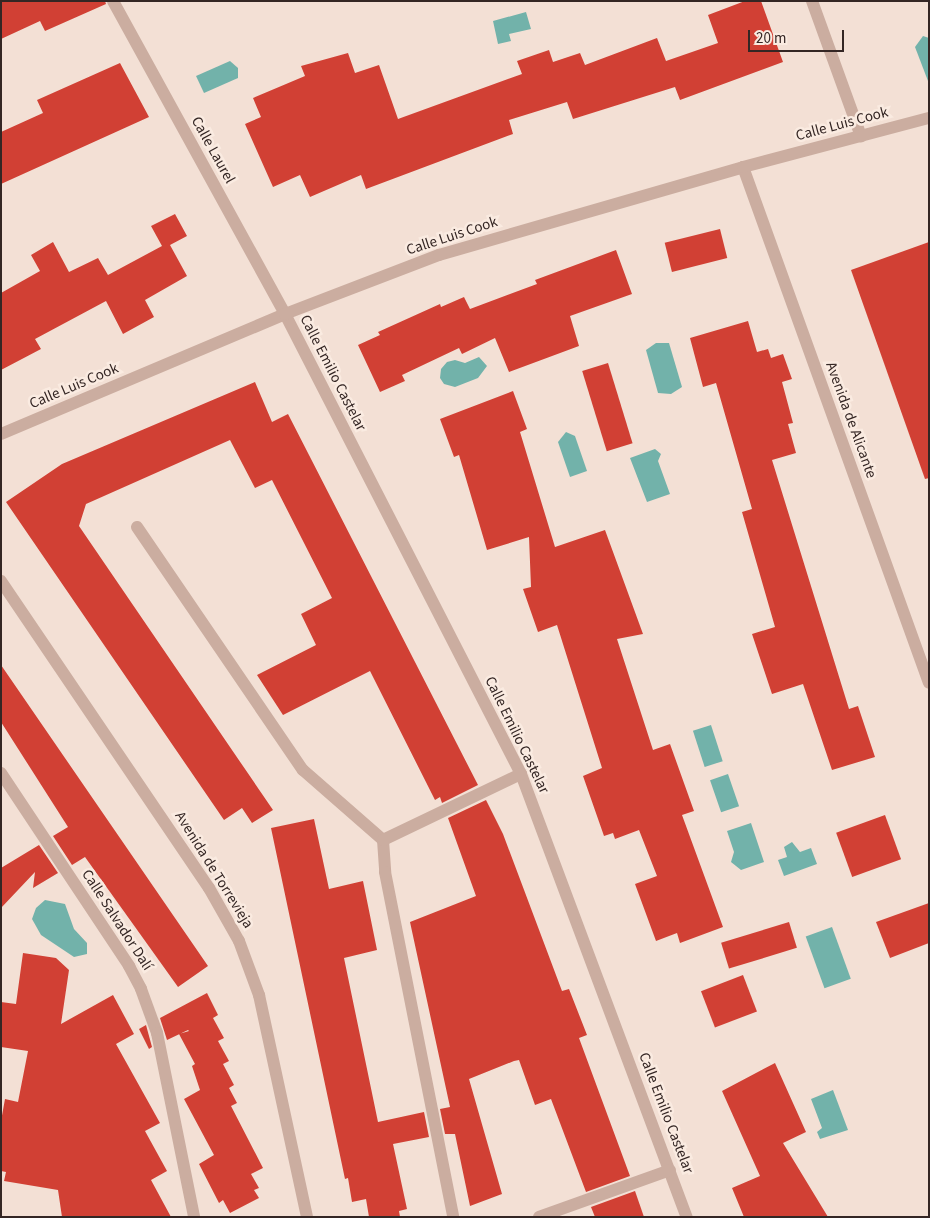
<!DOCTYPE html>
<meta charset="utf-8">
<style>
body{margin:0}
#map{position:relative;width:930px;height:1218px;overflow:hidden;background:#f3e0d5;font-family:"Source Sans 3",sans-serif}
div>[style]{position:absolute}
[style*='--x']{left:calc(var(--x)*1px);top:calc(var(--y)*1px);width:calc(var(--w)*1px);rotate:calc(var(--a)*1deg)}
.water>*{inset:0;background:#72b2aa;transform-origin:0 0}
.building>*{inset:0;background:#d14034;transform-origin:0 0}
.street>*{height:12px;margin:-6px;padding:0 6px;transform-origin:6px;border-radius:6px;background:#cbada0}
span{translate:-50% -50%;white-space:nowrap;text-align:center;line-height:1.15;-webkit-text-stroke:5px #faebe1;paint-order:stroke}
.street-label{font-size:15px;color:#342624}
.frame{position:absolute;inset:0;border:2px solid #342624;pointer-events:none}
.scale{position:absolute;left:748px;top:30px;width:96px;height:22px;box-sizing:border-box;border:2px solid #342624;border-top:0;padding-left:6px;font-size:15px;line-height:18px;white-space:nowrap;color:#342624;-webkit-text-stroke:4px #faebe1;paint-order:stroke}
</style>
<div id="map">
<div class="water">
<div style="clip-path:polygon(526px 12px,531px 29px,509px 34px,511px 41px,498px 44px,493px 21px)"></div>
<div style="clip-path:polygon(923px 36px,929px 38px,928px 81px,915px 47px)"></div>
<div style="clip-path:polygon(230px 61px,238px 68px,238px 78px,204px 93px,196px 76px)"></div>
<div style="clip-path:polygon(656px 343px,669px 343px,682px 387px,671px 394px,658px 393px,646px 350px)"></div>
<div style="clip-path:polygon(479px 357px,487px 366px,478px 378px,455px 387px,444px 384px,440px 378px,441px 369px,447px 362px,455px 360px,465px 363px)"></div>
<div style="clip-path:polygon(566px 432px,575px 436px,587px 471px,570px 477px,558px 442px)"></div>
<div style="clip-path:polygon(655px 449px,661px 454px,658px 461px,670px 494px,647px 502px,630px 458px)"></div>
<div style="left:711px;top:725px;width:38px;height:19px;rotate:72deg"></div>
<div style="left:728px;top:774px;width:34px;height:19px;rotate:71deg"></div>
<div style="clip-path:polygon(751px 823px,764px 862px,741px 870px,731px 862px,734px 852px,727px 831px)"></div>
<div style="clip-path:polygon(792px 842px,800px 852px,811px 848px,817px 864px,784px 876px,778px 860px,787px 857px,784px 847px)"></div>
<div style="clip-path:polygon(45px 900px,65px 904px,74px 929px,87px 943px,87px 954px,74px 957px,41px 935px,32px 919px,36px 908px)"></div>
<div style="left:832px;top:927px;width:55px;height:28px;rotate:70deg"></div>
<div style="clip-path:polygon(833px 1090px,848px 1130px,820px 1139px,817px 1132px,822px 1128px,811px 1099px)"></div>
</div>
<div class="building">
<div style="clip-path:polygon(1px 1px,105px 1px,106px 4px,45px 31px,40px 21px,1px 39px)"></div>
<div style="clip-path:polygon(745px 1px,761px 1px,783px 62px,680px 100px,675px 87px,573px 119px,567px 102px,509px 120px,513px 134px,366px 189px,361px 175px,310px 197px,300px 175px,273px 187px,245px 124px,261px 117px,253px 98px,305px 76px,301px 66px,348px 53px,355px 73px,379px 65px,398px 119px,522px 74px,517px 61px,549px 50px,553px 62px,580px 53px,585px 65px,657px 38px,666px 61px,718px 43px,708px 15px)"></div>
<div style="clip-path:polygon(120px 63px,149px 117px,1px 184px,1px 132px,43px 113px,37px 100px)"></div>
<div style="clip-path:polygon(175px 214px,187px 236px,170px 245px,187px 276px,145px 300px,154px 317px,123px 334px,106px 301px,35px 339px,41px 349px,1px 370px,1px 293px,40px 271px,31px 255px,53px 242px,69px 272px,98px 258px,108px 275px,162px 246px,151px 226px)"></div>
<div style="left:720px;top:229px;width:30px;height:57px;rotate:76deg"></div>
<div style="clip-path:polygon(929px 242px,929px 478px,925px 479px,851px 270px)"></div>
<div style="clip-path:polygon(616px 250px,632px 294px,570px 316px,579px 346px,509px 372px,495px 338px,462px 354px,459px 348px,402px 375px,405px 381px,380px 392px,358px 345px,380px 335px,378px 332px,440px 304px,441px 307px,464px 297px,470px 309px,537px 284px,535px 280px)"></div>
<div style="clip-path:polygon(748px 321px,757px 352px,768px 349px,771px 358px,783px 354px,792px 379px,782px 382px,793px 423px,788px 424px,796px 453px,772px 460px,849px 709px,858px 706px,875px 757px,832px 770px,803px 684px,772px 694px,752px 634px,775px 627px,742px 512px,752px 509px,716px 383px,703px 387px,690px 338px)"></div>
<div style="left:608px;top:363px;width:84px;height:27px;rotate:73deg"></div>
<div style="clip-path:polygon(255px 382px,272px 422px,288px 414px,478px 785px,442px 803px,440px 797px,435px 800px,370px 671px,283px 715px,257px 675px,316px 645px,301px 614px,332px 598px,272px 480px,255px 488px,230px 440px,86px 504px,79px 526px,273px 810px,252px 823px,242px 808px,224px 820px,6px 502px,62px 464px)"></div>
<div style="clip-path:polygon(513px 391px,527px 429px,520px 432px,555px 547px,605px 530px,643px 634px,617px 639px,653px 750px,670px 744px,694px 811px,682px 815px,723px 927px,680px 943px,677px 933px,656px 941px,635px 884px,657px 876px,639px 830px,615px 839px,613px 833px,604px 836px,583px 776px,602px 768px,557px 625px,538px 632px,523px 589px,531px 587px,529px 537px,487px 550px,459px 455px,454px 457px,440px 419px)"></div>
<div style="clip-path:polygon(1px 665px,208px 966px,178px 987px,85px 857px,72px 865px,53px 836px,68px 827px,1px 722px)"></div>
<div style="clip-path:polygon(486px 800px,503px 834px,562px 991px,569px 989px,587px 1035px,579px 1038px,630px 1176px,586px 1192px,551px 1099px,535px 1105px,519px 1060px,514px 1061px,469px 1079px,502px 1194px,470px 1206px,455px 1134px,445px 1134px,440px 1109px,450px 1107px,410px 922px,476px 896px,448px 818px)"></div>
<div style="left:885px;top:815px;width:47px;height:52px;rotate:70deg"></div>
<div style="clip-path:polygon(314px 819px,329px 889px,363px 881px,377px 950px,344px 958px,378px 1122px,424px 1112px,429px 1137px,393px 1144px,407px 1209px,399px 1211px,400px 1217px,369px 1217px,366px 1199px,352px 1202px,348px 1178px,345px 1179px,271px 828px)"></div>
<div style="clip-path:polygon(39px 845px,58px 873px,33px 888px,35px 872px,1px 908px,1px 868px)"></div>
<div style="clip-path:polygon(929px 903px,929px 943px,890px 958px,876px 922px)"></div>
<div style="left:789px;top:922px;width:27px;height:71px;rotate:73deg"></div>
<div style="clip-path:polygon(23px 953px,56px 958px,69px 970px,61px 1024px,113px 995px,134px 1034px,116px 1044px,160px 1123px,145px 1131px,167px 1171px,151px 1180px,171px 1217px,62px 1217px,58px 1190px,4px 1181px,6px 1172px,1px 1171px,1px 1121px,5px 1099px,18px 1102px,28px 1051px,1px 1047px,1px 1002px,16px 1004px)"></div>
<div style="left:743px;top:975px;width:39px;height:45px;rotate:69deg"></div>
<div style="clip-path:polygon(207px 993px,218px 1015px,213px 1018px,224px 1038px,218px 1041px,229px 1061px,223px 1064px,234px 1085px,229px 1088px,237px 1103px,231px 1106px,263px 1168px,251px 1174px,259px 1188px,254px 1190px,259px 1198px,230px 1213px,223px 1200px,219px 1203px,199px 1164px,214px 1155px,184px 1099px,200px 1090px,192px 1066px,195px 1064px,179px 1034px,189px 1031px,188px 1030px,167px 1040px,160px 1018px)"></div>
<div style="clip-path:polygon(146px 1025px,152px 1047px,149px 1049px,139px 1029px)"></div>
<div style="clip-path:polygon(775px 1063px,806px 1132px,783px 1143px,828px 1217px,744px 1217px,732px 1188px,760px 1176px,722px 1091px)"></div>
<div style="clip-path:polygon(635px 1191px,644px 1217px,595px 1217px,591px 1207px)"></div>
</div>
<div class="street">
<div style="--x:113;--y:1;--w:357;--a:61.2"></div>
<div style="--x:285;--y:314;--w:517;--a:62.84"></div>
<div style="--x:521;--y:774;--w:473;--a:69.5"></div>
<div style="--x:812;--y:1;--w:144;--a:70.1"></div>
<div style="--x:743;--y:167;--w:548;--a:70.18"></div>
<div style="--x:1;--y:434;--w:308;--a:-22.9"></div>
<div style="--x:285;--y:314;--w:165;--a:-21"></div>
<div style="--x:439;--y:255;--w:316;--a:-16.1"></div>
<div style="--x:743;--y:167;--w:192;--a:-14.8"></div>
<div style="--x:137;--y:527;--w:294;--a:55.7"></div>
<div style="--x:303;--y:770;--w:106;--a:41.2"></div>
<div style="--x:383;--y:840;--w:32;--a:86"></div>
<div style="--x:385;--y:872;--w:352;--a:78.8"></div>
<div style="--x:1;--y:581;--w:371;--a:55.9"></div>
<div style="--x:209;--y:888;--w:61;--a:60.5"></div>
<div style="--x:239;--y:941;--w:58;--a:69.7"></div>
<div style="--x:259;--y:995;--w:227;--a:77.8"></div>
<div style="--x:1;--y:773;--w:232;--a:56.4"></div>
<div style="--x:129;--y:966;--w:26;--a:62"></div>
<div style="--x:141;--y:989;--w:47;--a:70"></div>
<div style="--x:157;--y:1033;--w:188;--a:78.6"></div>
<div style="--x:383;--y:840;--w:153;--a:-25.6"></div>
<div style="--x:539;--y:1217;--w:139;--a:-19.7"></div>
</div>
<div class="street-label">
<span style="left:842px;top:124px;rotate:-15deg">Calle Luis Cook</span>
<span style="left:213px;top:150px;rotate:61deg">Calle Laurel</span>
<span style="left:452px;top:236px;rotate:-18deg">Calle Luis Cook</span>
<span style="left:333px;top:373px;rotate:63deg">Calle Emilio Castelar</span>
<span style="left:74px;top:386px;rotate:-23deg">Calle Luis Cook</span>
<span style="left:851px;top:420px;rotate:70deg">Avenida de Alicante</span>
<span style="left:517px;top:735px;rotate:64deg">Calle Emilio Castelar</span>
<span style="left:214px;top:870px;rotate:58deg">Avenida de Torrevieja</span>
<span style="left:117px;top:920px;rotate:57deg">Calle Salvador Dalí</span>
<span style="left:666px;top:1113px;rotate:69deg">Calle Emilio Castelar</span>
</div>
<div class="frame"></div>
<div class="scale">20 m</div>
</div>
